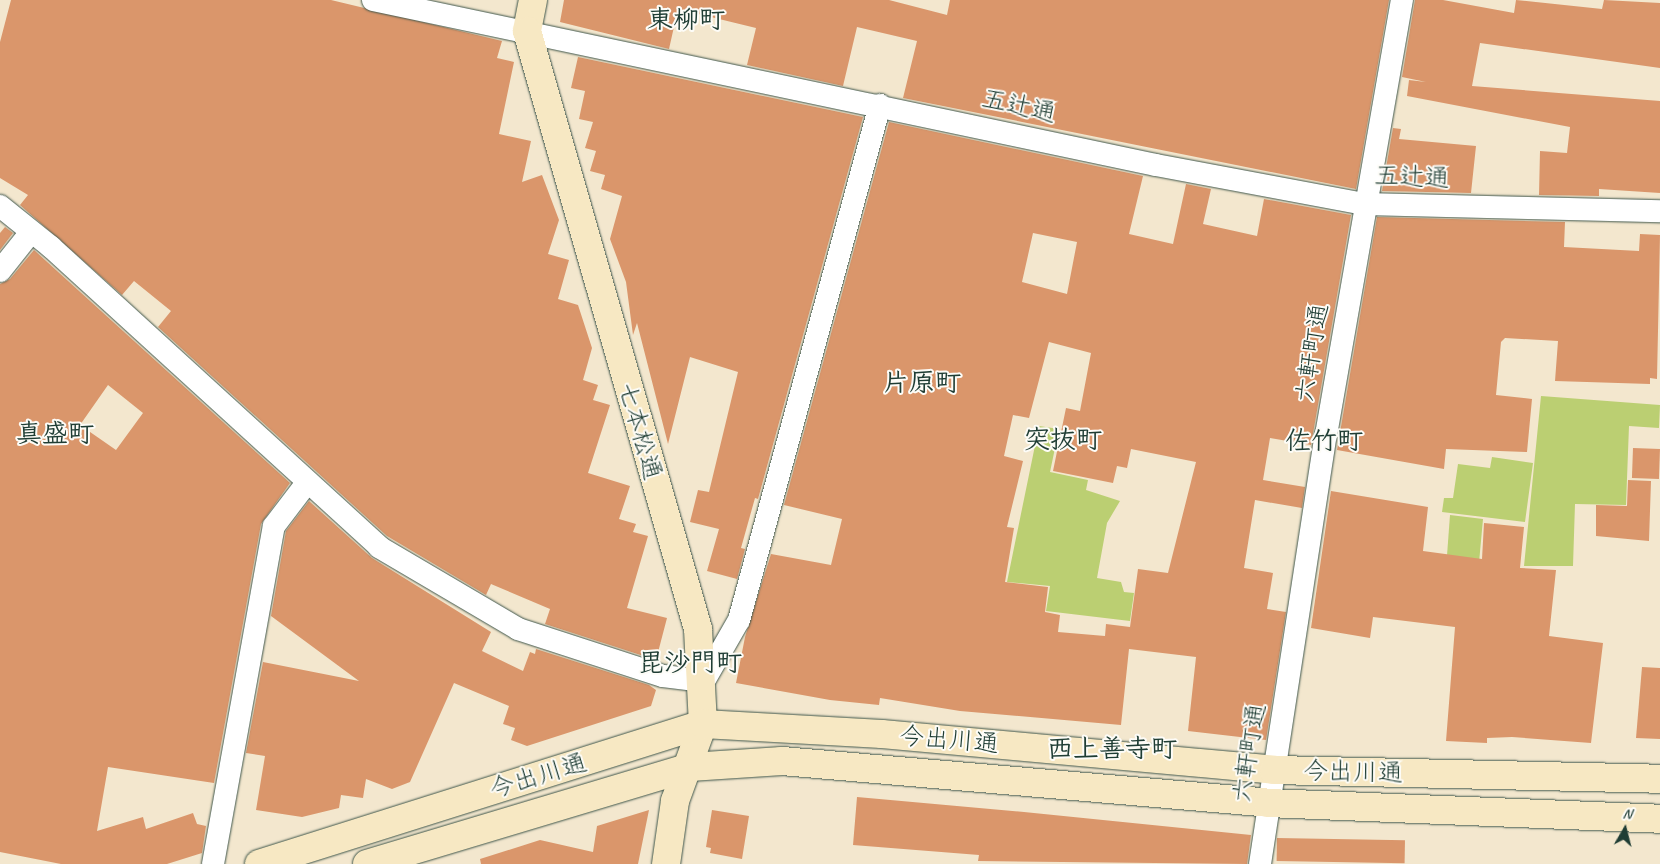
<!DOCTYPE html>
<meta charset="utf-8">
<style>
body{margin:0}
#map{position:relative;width:1660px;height:864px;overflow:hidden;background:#f3e7ce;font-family:Caveat,"Klee One",sans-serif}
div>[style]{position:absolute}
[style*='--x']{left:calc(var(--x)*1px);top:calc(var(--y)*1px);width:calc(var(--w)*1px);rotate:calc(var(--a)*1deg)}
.green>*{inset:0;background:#bbcf72}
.building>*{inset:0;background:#da966b;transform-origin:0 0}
.roads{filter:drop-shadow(0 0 1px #3f564b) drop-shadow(0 0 1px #3f564b)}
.street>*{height:22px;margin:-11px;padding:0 11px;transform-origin:11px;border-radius:11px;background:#fff}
.secondary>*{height:28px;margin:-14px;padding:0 14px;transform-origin:14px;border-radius:14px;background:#f7e8c3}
span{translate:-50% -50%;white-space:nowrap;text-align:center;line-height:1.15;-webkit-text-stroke:4px #fdfcf7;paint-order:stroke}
.street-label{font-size:25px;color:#1f3d34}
.neighbourhood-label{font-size:26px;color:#1f3d34;font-weight:700}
.north{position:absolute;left:1600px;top:804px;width:50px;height:50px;-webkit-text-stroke:4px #fdfcf7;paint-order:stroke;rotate:8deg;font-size:14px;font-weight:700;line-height:20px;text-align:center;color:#1f3d34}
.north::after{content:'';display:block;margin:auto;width:18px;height:22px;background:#1f3d34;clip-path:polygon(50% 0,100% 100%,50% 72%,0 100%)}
</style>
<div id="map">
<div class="green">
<div style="clip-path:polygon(1541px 396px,1660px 405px,1659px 428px,1629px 426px,1626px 505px,1575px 504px,1573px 566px,1524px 566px)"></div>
<div style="clip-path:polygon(1039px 426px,1059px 429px,1050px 472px,1088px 480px,1086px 490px,1120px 501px,1107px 523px,1097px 578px,1121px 582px,1124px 592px,1134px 593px,1130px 621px,1046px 611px,1050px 586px,1007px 582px)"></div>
<div style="clip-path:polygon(1492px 457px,1533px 463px,1525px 522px,1442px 512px,1444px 498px,1453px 498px,1458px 464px,1490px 468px)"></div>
<div style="clip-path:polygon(1450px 515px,1483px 519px,1473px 628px,1446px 569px)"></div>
</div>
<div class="building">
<div style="clip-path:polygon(11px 0,331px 0,502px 41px,497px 58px,514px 62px,499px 134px,531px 141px,522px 182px,542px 175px,559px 220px,548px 254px,569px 260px,558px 299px,578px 305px,592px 348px,583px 380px,598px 385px,593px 400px,610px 405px,588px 473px,630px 486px,619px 519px,636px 524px,633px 532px,648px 536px,627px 608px,667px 618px,656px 660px,545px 624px,550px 609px,491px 584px,486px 595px,387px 536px,158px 327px,171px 311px,134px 281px,122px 295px,20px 205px,28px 195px,0 178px,0 42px)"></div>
<div style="clip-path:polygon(564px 0,889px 0,947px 15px,950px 0,1389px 0,1356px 189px,903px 98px,917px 41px,857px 27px,843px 86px,747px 65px,756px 28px,678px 9px,669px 49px,560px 22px)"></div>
<div style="clip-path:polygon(1415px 0,1443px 0,1514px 13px,1516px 0,1602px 9px,1604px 0,1660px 3px,1660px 68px,1480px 43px,1472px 86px,1660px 101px,1660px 193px,1599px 189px,1599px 196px,1539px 195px,1540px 151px,1567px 153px,1570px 127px,1407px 96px,1409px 80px,1426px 82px,1402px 77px)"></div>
<div style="clip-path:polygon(578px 57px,863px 117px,758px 499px,755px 498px,741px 548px,745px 549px,737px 579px,707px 571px,719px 529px,690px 522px,698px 490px,709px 492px,738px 372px,690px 357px,668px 444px,637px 323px,633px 335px,626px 282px,610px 239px,622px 196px,601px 189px,605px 175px,590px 171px,596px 151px,585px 148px,593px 122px,579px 119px,585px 91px,571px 88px)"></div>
<div style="clip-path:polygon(evenodd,889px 122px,1143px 176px,1129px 234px,1173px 244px,1186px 184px,1211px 189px,1203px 224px,1257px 236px,1264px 199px,1351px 215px,1311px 445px,1270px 438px,1263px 480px,1305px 487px,1302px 508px,1255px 500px,1244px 568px,1273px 573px,1267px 609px,1286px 612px,1266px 740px,1188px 731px,1196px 657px,1129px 649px,1121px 725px,960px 711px,880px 698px,879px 705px,830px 700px,736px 683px,745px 637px,771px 554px,831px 565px,842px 519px,784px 505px,889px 122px,1033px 233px,1077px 242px,1067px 294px,1022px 282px,1033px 233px,889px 122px,1049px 342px,1091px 353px,1080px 411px,1066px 408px,1053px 471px,1113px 483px,1117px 466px,1127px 468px,1131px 449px,1196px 462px,1168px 573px,1138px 569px,1130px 627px,1106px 624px,1105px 636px,1058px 632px,1060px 615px,1045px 612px,1048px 587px,1005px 582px,1014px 528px,1007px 527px,1023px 461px,1004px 456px,1013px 415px,1029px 418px,1049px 342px)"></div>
<div style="clip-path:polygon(1393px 128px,1401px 129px,1399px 139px,1476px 146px,1471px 193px,1382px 191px)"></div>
<div style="clip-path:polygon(1377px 217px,1565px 222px,1564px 247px,1639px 251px,1640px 234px,1660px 235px,1657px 379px,1650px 378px,1650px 384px,1555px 381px,1558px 341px,1505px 338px,1501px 342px,1496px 395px,1532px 399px,1527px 452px,1446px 449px,1444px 469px,1337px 450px)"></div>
<div style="clip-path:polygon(5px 227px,13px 233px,0 250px,0 233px)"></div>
<div style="clip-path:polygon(evenodd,34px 250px,290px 483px,261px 524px,214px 783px,108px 767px,97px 831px,143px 817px,146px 829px,193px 813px,197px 824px,206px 826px,202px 853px,167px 864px,61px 864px,0 852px,0 284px,10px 279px,34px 250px,108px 385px,143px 413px,116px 450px,80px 425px,108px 385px)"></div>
<div style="left:1633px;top:448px;width:27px;height:30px;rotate:2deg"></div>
<div style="clip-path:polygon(1628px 480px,1651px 481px,1649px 541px,1596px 536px,1596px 505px,1627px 506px)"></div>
<div style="clip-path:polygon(1331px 491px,1428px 507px,1423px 551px,1482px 559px,1484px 523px,1524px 527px,1520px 568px,1556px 570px,1549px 636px,1603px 643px,1591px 743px,1512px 737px,1487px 738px,1487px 743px,1446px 741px,1455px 627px,1373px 617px,1370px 638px,1311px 628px)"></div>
<div style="clip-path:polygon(309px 501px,372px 558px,491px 632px,482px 651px,523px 671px,530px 652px,535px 654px,536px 649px,649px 685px,656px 690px,651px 706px,527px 746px,511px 740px,515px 728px,503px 724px,509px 706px,454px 683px,410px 782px,392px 789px,366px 779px,363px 798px,341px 795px,339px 808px,302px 817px,256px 810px,265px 756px,246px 753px,263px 662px,359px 681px,271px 616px,286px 531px)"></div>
<div style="clip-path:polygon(1642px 667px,1660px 668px,1660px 739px,1636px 738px)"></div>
<div style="clip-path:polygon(857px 797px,1024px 812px,1251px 835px,1247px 864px,978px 861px,979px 855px,853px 845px)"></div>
<div style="clip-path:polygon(649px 810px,638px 864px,481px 864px,480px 859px,540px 840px,593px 852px,597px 826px)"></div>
<div style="clip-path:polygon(712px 810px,749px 816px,742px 859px,710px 853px,711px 848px,706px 847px)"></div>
<div style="left:1277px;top:838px;width:128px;height:23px;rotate:1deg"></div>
</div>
<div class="roads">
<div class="street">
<div style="--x:373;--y:0;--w:800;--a:11.9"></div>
<div style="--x:1156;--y:165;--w:213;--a:10.6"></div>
<div style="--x:1365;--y:204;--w:295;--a:1.4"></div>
<div style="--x:0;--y:206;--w:65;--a:38.8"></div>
<div style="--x:51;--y:247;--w:445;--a:42.4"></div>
<div style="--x:379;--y:547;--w:161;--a:30.5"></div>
<div style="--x:518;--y:629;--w:152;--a:18"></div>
<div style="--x:663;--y:676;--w:41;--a:7"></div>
<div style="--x:704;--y:681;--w:70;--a:-60.2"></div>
<div style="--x:739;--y:620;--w:534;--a:-74.69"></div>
<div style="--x:0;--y:271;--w:50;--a:-51.5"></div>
<div style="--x:213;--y:864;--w:343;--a:-79.8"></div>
<div style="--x:274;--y:526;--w:53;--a:-52.7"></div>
<div style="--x:1260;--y:864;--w:434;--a:-81.3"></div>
<div style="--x:1326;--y:435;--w:442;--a:-80.1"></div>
</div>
<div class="secondary">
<div style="--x:533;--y:0;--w:32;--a:101"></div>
<div style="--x:527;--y:31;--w:622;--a:74.04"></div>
<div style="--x:698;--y:629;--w:95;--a:87"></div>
<div style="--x:703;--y:724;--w:82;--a:110"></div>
<div style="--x:675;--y:801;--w:64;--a:98.1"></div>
<div style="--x:259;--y:864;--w:466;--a:-17.5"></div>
<div style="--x:703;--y:724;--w:179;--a:3.2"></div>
<div style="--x:882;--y:734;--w:394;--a:5.2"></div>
<div style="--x:1274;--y:770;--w:386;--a:1.3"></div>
<div style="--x:367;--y:864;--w:337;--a:-16.7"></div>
<div style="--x:690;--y:767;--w:92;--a:-3.7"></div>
<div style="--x:782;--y:761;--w:488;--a:4.9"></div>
<div style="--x:1268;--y:803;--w:392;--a:2.3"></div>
</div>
</div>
<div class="street-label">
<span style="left:1019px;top:106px;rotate:12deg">五辻通</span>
<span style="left:1412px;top:177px;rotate:2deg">五辻通</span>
<span style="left:1312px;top:353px;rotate:-81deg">六軒町通</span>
<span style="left:640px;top:431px;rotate:74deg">七本松通</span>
<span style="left:949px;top:740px;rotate:5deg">今出川通</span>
<span style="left:1249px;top:753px;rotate:-81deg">六軒町通</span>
<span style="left:1353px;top:772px;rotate:1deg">今出川通</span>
<span style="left:538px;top:776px;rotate:-17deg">今出川通</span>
</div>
<div class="neighbourhood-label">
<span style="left:686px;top:20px">東柳町</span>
<span style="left:922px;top:383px">片原町</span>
<span style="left:55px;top:434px">真盛町</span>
<span style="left:1063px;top:440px">突抜町</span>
<span style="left:1324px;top:441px">佐竹町</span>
<span style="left:690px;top:663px">毘沙門町</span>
<span style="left:1112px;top:749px">西上善寺町</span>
</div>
<div class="north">N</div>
</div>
